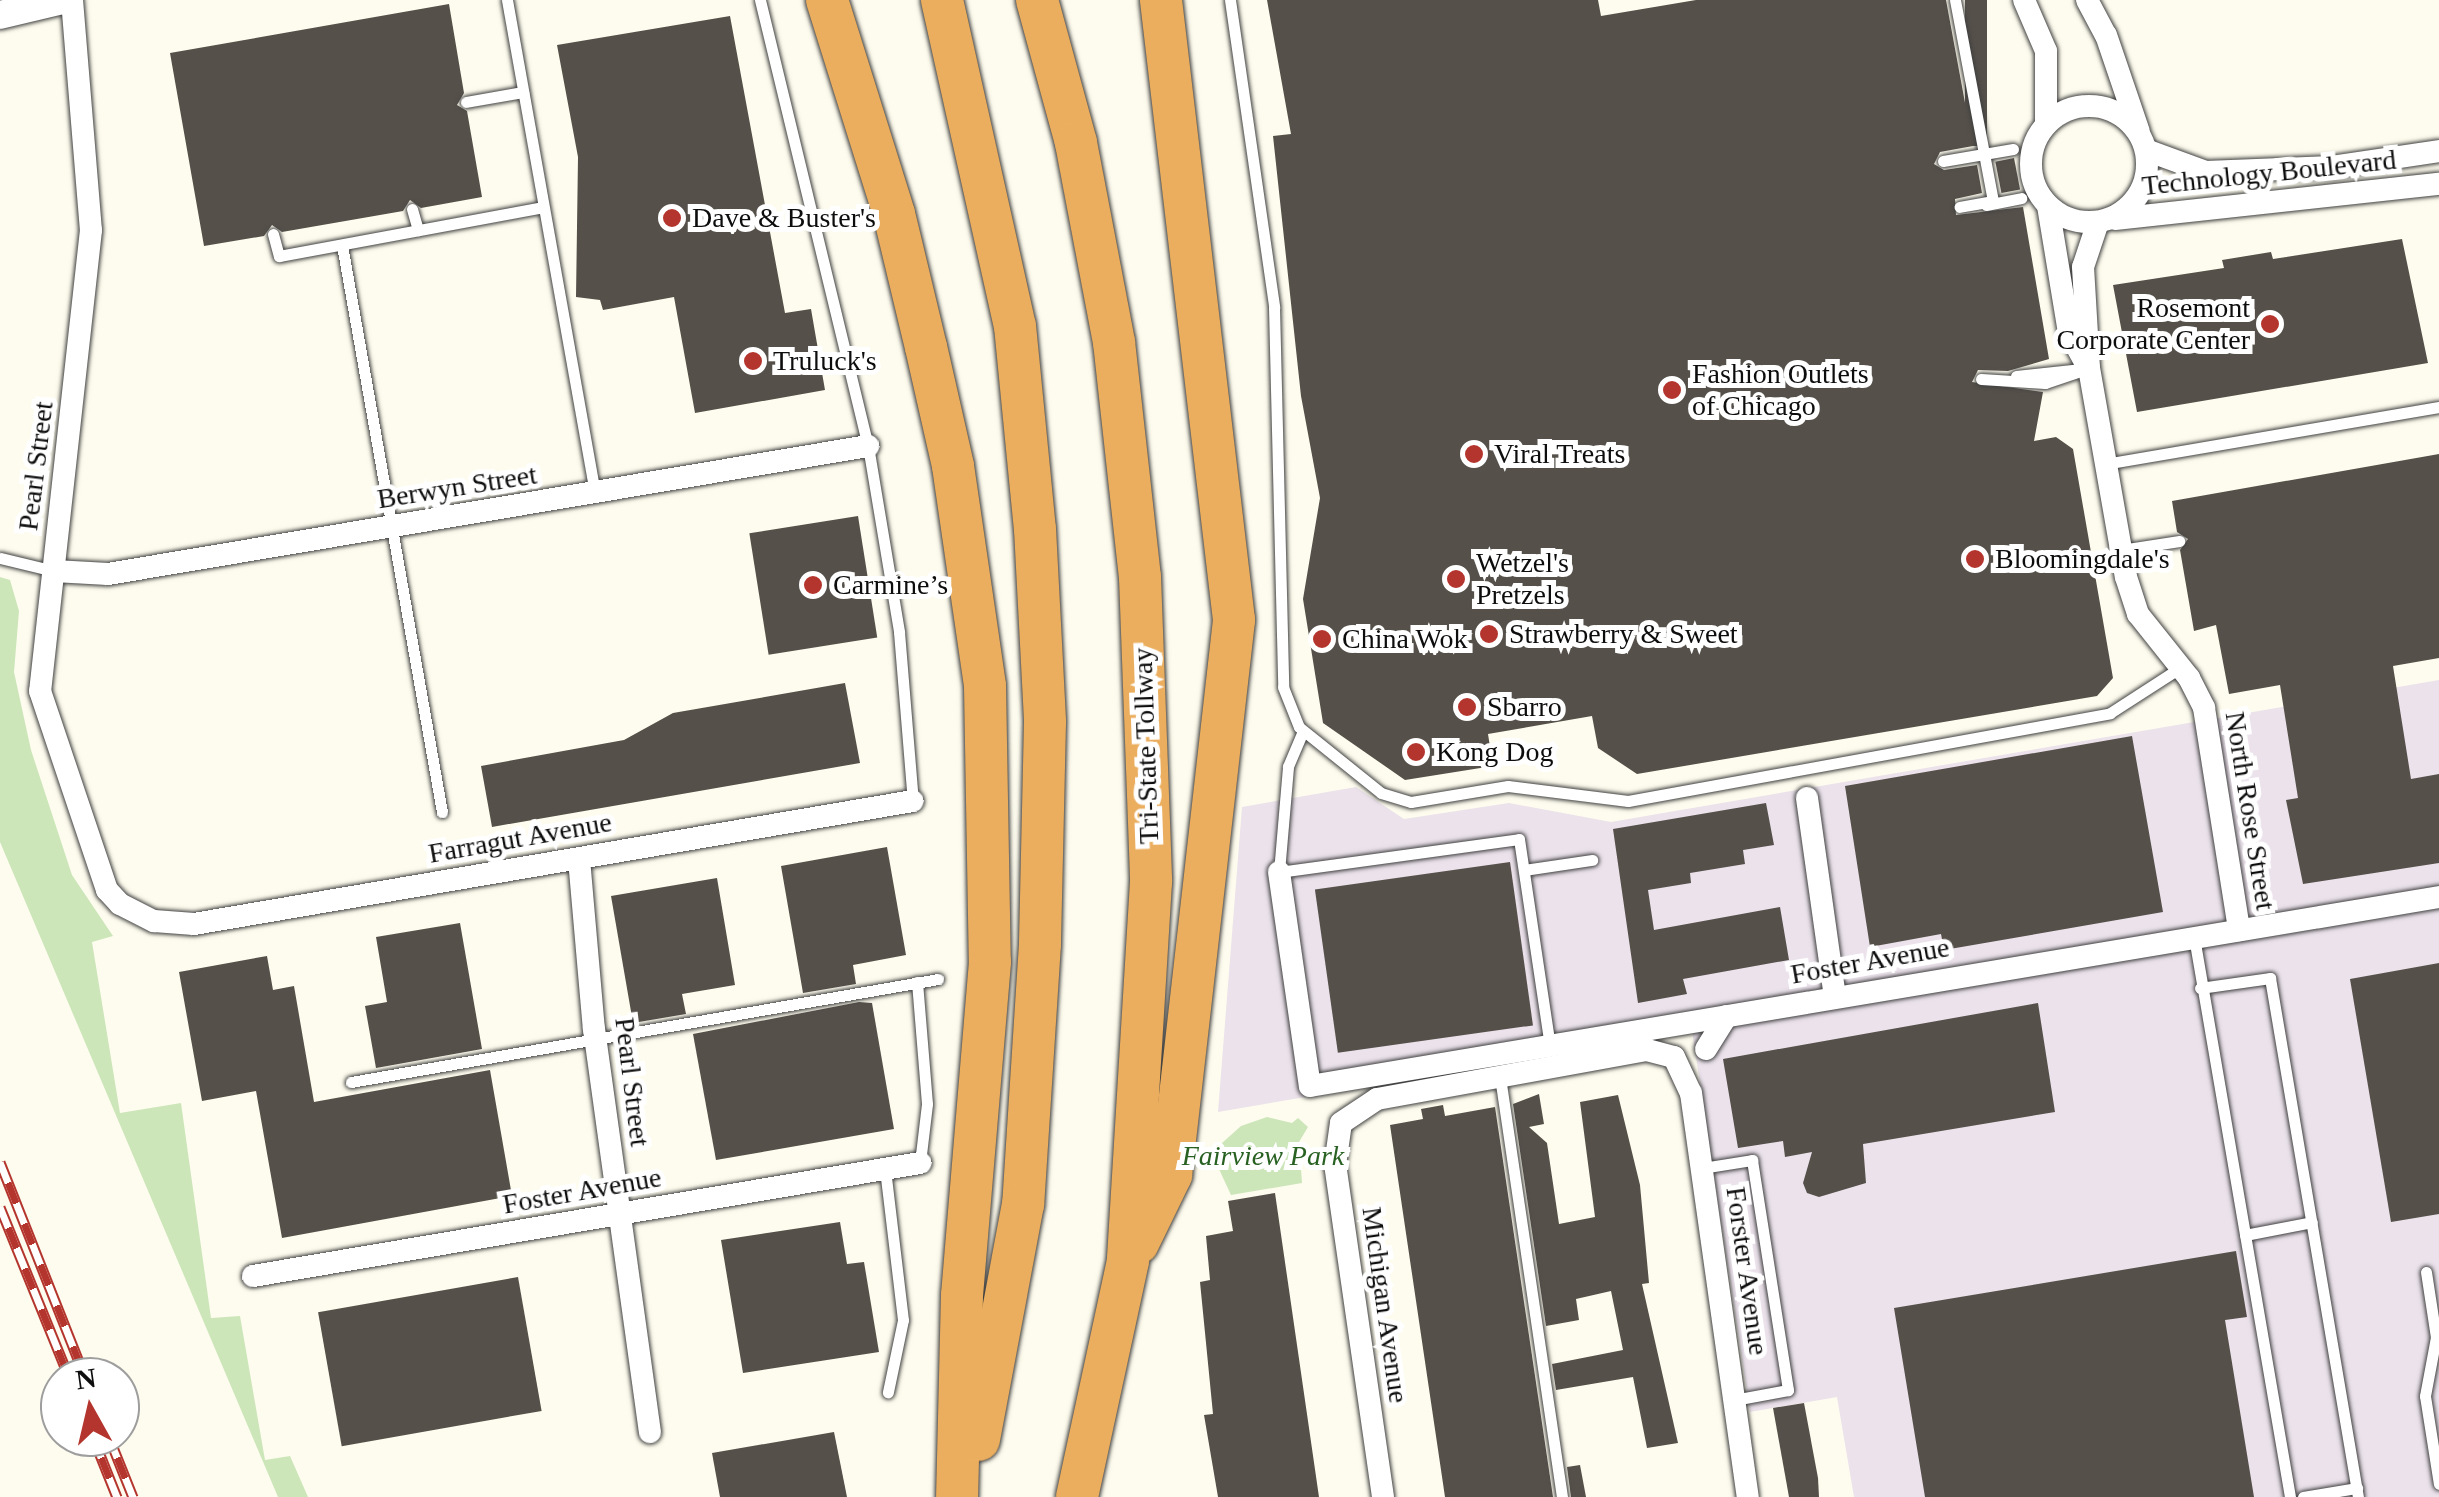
<!DOCTYPE html>
<meta charset="utf-8">
<style>
body{margin:0}
#map{position:relative;width:2439px;height:1497px;overflow:hidden;background:#fefcee;font-family:"Times New Roman",serif}
div>[style]{position:absolute}
[style*='--x']{left:calc(var(--x)*1px);top:calc(var(--y)*1px);width:calc(var(--w)*1px);rotate:calc(var(--a)*1deg)}
.industrial>*{inset:0;background:#ebe2eb}
.green>*{inset:0;background:#cce6ba}
.building>*{inset:0;background:#55504a;transform-origin:0 0}
.roads{filter:drop-shadow(0 0 2px #404040) drop-shadow(0 0 2px #404040)}
.service>*{height:11px;margin:-5.5px;padding:0 5.5px;transform-origin:5.5px;border-radius:5.5px;background:#fff}
.minor>*{height:22px;margin:-11px;padding:0 11px;transform-origin:11px;border-radius:11px;background:#fff}
.minor>.ring{margin:-11px;padding:0;box-sizing:content-box;background:none;border:22px solid #fff;border-radius:50%}
.tertiary>*{height:28px;margin:-14px;padding:0 14px;transform-origin:14px;border-radius:14px;background:#fff}
.motorway>*{height:42px;margin:-21px;padding:0 21px;transform-origin:21px;border-radius:21px;background:#ebae5f}
.rail>*{height:11px;margin-top:-5.5px;transform-origin:0;background:repeating-linear-gradient(90deg,#fff 0 22px,#b4352e 0 44px);box-sizing:border-box;border-block:2px solid #b4352e}
.dots>*{width:28px;height:28px;translate:-50% -50%;box-sizing:border-box;border:5px solid #fff;border-radius:50%}
span{translate:-50% -50%;white-space:nowrap;text-align:center;line-height:1.15;-webkit-text-stroke:10px #fff;paint-order:stroke}
.street-label{font-size:28px;color:#0d0d0d}
.poi-label{font-size:28px;color:#0d0d0d}
.left{translate:0 -50%;text-align:left}
.right{translate:-100% -50%;text-align:right}
.park-label{font-size:28px;color:#286122;font-style:italic}
.north{position:absolute;left:40px;top:1357px;width:100px;height:100px;box-sizing:border-box;background:#fff;border:2px solid #9e9e9e;border-radius:50%;rotate:352deg;font-size:28px;font-weight:700;line-height:40px;text-align:center;color:#0d0d0d}
.north::after{content:'';display:block;margin:auto;width:35px;height:45px;background:#b4352e;clip-path:polygon(50% 0,100% 100%,50% 72%,0 100%)}
</style>
<div id="map">
<div class="industrial">
<div style="clip-path:polygon(2439px 680px,2439px 1497px,1854px 1497px,1837px 1397px,1750px 1412px,1692px 1031px,1218px 1112px,1242px 807px,1356px 787px,1404px 819px,1509px 803px,1611px 822px)"></div>
</div>
<div class="green">
<div style="clip-path:polygon(0 577px,10px 580px,19px 611px,14px 672px,31px 750px,72px 875px,113px 936px,92px 942px,120px 1113px,181px 1103px,211px 1318px,240px 1316px,265px 1460px,290px 1456px,308px 1497px,278px 1497px,0 842px)"></div>
<div style="clip-path:polygon(1267px 1117px,1292px 1123px,1298px 1118px,1308px 1127px,1299px 1142px,1302px 1183px,1231px 1195px,1218px 1167px,1222px 1143px,1241px 1126px)"></div>
</div>
<div class="building">
<div style="clip-path:polygon(1267px 0,1598px 0,1601px 16px,1696px 0,1946px 0,1973px 146px,1940px 152px,1934px 164px,1944px 170px,1977px 165px,1982px 193px,1955px 199px,1956px 215px,2023px 207px,2049px 359px,2008px 371px,1978px 370px,1972px 382px,2043px 392px,2034px 441px,2056px 437px,2073px 449px,2113px 678px,2097px 696px,1637px 774px,1598px 748px,1592px 716px,1488px 734px,1493px 766px,1405px 780px,1323px 723px,1303px 599px,1320px 498px,1301px 396px,1273px 136px,1291px 134px)"></div>
<div style="left:1965px;top:0;width:22px;height:146px"></div>
<div style="clip-path:polygon(449px 4px,464px 93px,457px 105px,467px 111px,482px 197px,421px 208px,410px 200px,403px 211px,282px 232px,272px 225px,264px 236px,204px 246px,170px 53px)"></div>
<div style="clip-path:polygon(730px 16px,785px 313px,811px 309px,825px 390px,695px 413px,674px 297px,603px 310px,600px 300px,576px 297px,578px 157px,557px 45px)"></div>
<div style="left:2014px;top:158px;width:32px;height:19px;rotate:79deg"></div>
<div style="clip-path:polygon(2402px 239px,2428px 363px,2137px 412px,2113px 285px,2224px 268px,2222px 260px,2271px 252px,2273px 259px)"></div>
<div style="clip-path:polygon(2439px 454px,2439px 658px,2393px 666px,2411px 779px,2439px 774px,2439px 863px,2303px 884px,2286px 800px,2298px 798px,2280px 685px,2229px 694px,2216px 625px,2194px 631px,2180px 550px,2188px 539px,2177px 532px,2172px 501px)"></div>
<div style="left:858px;top:516px;width:123px;height:110px;rotate:81deg"></div>
<div style="clip-path:polygon(845px 683px,860px 763px,492px 827px,481px 766px,624px 740px,673px 713px)"></div>
<div style="clip-path:polygon(2132px 736px,2163px 912px,1944px 950px,1941px 934px,1870px 947px,1845px 786px)"></div>
<div style="clip-path:polygon(1766px 803px,1774px 845px,1743px 850px,1745px 864px,1690px 873px,1691px 883px,1648px 890px,1654px 930px,1780px 907px,1789px 960px,1683px 979px,1687px 994px,1638px 1003px,1613px 829px)"></div>
<div style="clip-path:polygon(887px 847px,906px 955px,853px 965px,856px 984px,803px 993px,781px 866px)"></div>
<div style="left:1510px;top:862px;width:165px;height:197px;rotate:82deg"></div>
<div style="clip-path:polygon(717px 878px,735px 985px,682px 994px,686px 1014px,633px 1023px,611px 896px)"></div>
<div style="clip-path:polygon(460px 923px,482px 1049px,376px 1068px,365px 1006px,387px 1002px,376px 937px)"></div>
<div style="clip-path:polygon(267px 956px,273px 990px,294px 986px,314px 1102px,490px 1070px,512px 1196px,282px 1238px,256px 1091px,202px 1101px,179px 972px)"></div>
<div style="clip-path:polygon(2439px 963px,2439px 1214px,2391px 1222px,2350px 979px)"></div>
<div style="clip-path:polygon(859px 1002px,872px 1003px,894px 1129px,716px 1160px,693px 1034px)"></div>
<div style="clip-path:polygon(2038px 1003px,2055px 1112px,1863px 1144px,1866px 1183px,1819px 1197px,1807px 1193px,1803px 1183px,1812px 1152px,1785px 1157px,1783px 1141px,1738px 1148px,1723px 1059px)"></div>
<div style="clip-path:polygon(1539px 1094px,1544px 1124px,1529px 1127px,1547px 1143px,1559px 1224px,1595px 1217px,1580px 1102px,1618px 1095px,1640px 1185px,1649px 1283px,1642px 1284px,1678px 1443px,1647px 1448px,1633px 1377px,1556px 1390px,1552px 1364px,1623px 1350px,1611px 1291px,1576px 1299px,1579px 1320px,1546px 1326px,1513px 1104px)"></div>
<div style="clip-path:polygon(1443px 1105px,1445px 1116px,1495px 1107px,1553px 1497px,1445px 1497px,1390px 1125px,1423px 1119px,1421px 1109px)"></div>
<div style="clip-path:polygon(1275px 1193px,1319px 1497px,1218px 1497px,1204px 1415px,1213px 1414px,1200px 1282px,1210px 1280px,1206px 1236px,1233px 1231px,1228px 1201px)"></div>
<div style="clip-path:polygon(840px 1222px,847px 1264px,864px 1262px,879px 1352px,743px 1373px,721px 1240px)"></div>
<div style="clip-path:polygon(2236px 1251px,2247px 1317px,2225px 1320px,2254px 1497px,1925px 1497px,1894px 1308px)"></div>
<div style="left:518px;top:1277px;width:136px;height:203px;rotate:80deg"></div>
<div style="clip-path:polygon(1804px 1403px,1818px 1478px,1819px 1497px,1789px 1497px,1773px 1408px)"></div>
<div style="clip-path:polygon(834px 1432px,847px 1497px,720px 1497px,712px 1453px)"></div>
<div style="clip-path:polygon(1580px 1465px,1586px 1497px,1571px 1497px,1567px 1467px)"></div>
</div>
<div class="roads">
<div class="service">
<div style="--x:507;--y:0;--w:501;--a:79.88"></div>
<div style="--x:760;--y:0;--w:459;--a:76.4"></div>
<div style="--x:868;--y:446;--w:189;--a:80.5"></div>
<div style="--x:899;--y:632;--w:170;--a:85.3"></div>
<div style="--x:1230;--y:0;--w:310;--a:81.8"></div>
<div style="--x:1274;--y:307;--w:380;--a:88.6"></div>
<div style="--x:1283;--y:687;--w:43;--a:68.2"></div>
<div style="--x:1299;--y:727;--w:105;--a:38.8"></div>
<div style="--x:1381;--y:793;--w:31;--a:17"></div>
<div style="--x:1411;--y:802;--w:98;--a:-9.4"></div>
<div style="--x:1508;--y:786;--w:121;--a:7.1"></div>
<div style="--x:1628;--y:801;--w:490;--a:-10.3"></div>
<div style="--x:2110;--y:713;--w:85;--a:-32.9"></div>
<div style="--x:1955;--y:0;--w:205;--a:79.3"></div>
<div style="--x:1993;--y:201;--w:34;--a:170"></div>
<div style="--x:466;--y:102;--w:58;--a:-10"></div>
<div style="--x:1943;--y:161;--w:71;--a:-9.7"></div>
<div style="--x:1986;--y:205;--w:36;--a:-11"></div>
<div style="--x:412;--y:209;--w:22;--a:74"></div>
<div style="--x:273;--y:234;--w:23;--a:75"></div>
<div style="--x:279;--y:256;--w:269;--a:-10.5"></div>
<div style="--x:342;--y:245;--w:576;--a:80"></div>
<div style="--x:2016;--y:376;--w:66;--a:-6.1"></div>
<div style="--x:1981;--y:379;--w:64;--a:3.6"></div>
<div style="--x:2045;--y:383;--w:46;--a:-18.8"></div>
<div style="--x:2105;--y:464;--w:339;--a:-9.7"></div>
<div style="--x:2121;--y:550;--w:59;--a:-8.8"></div>
<div style="--x:0;--y:558;--w:56;--a:13.5"></div>
<div style="--x:1303;--y:731;--w:39;--a:113"></div>
<div style="--x:1288;--y:767;--w:105;--a:94.9"></div>
<div style="--x:1279;--y:872;--w:242;--a:-7.8"></div>
<div style="--x:1519;--y:839;--w:209;--a:81.5"></div>
<div style="--x:1524;--y:870;--w:69;--a:-8.4"></div>
<div style="--x:2194;--y:937;--w:568;--a:80.27"></div>
<div style="--x:917;--y:982;--w:122;--a:85.3"></div>
<div style="--x:927;--y:1104;--w:59;--a:96.8"></div>
<div style="--x:2200;--y:988;--w:71;--a:-8.1"></div>
<div style="--x:2270;--y:978;--w:526;--a:80.38"></div>
<div style="--x:1500;--y:1077;--w:425;--a:81.6"></div>
<div style="--x:351;--y:1082;--w:596;--a:-9.95"></div>
<div style="--x:1702;--y:1168;--w:51;--a:-9.1"></div>
<div style="--x:1752;--y:1160;--w:233;--a:81.1"></div>
<div style="--x:1788;--y:1390;--w:55;--a:169.5"></div>
<div style="--x:885;--y:1169;--w:152;--a:83.2"></div>
<div style="--x:903;--y:1320;--w:74;--a:101.8"></div>
<div style="--x:2245;--y:1235;--w:68;--a:-11"></div>
<div style="--x:2426;--y:1272;--w:66;--a:81.3"></div>
<div style="--x:2436;--y:1337;--w:60;--a:100.6"></div>
<div style="--x:2425;--y:1396;--w:89;--a:81"></div>
<div style="--x:2303;--y:1497;--w:55;--a:-9.5"></div>
</div>
<div class="minor">
<div style="--x:72;--y:0;--w:231;--a:85.3"></div>
<div style="--x:91;--y:230;--w:464;--a:96.3"></div>
<div style="--x:40;--y:691;--w:210;--a:71.4"></div>
<div style="--x:107;--y:890;--w:19;--a:47"></div>
<div style="--x:120;--y:904;--w:38;--a:27"></div>
<div style="--x:154;--y:921;--w:40;--a:4.3"></div>
<div style="--x:194;--y:924;--w:729;--a:-9.71"></div>
<div style="--x:2024;--y:0;--w:56;--a:66.7"></div>
<div style="--x:2046;--y:51;--w:73;--a:90"></div>
<div style="--x:2087;--y:0;--w:40;--a:62"></div>
<div style="--x:2106;--y:35;--w:102;--a:71.2"></div>
<div class="ring" style="left:2031px;top:106px;width:94px;height:94px"></div>
<div style="--x:2146;--y:150;--w:64;--a:20.1"></div>
<div style="--x:2206;--y:172;--w:126;--a:-2.3"></div>
<div style="--x:2332;--y:167;--w:108;--a:-8.5"></div>
<div style="--x:2048;--y:206;--w:129;--a:80.6"></div>
<div style="--x:2069;--y:333;--w:37;--a:61"></div>
<div style="--x:2115;--y:219;--w:326;--a:-6.2"></div>
<div style="--x:2098;--y:222;--w:47;--a:108.4"></div>
<div style="--x:2083;--y:267;--w:101;--a:86.6"></div>
<div style="--x:2089;--y:368;--w:212;--a:80"></div>
<div style="--x:2126;--y:577;--w:39;--a:72"></div>
<div style="--x:2138;--y:614;--w:82;--a:51.4"></div>
<div style="--x:2189;--y:678;--w:34;--a:63"></div>
<div style="--x:2204;--y:708;--w:225;--a:81"></div>
<div style="--x:54;--y:571;--w:54;--a:3.2"></div>
<div style="--x:108;--y:574;--w:771;--a:-9.56"></div>
<div style="--x:1807;--y:798;--w:201;--a:82"></div>
<div style="--x:579;--y:859;--w:171;--a:85"></div>
<div style="--x:594;--y:1029;--w:407;--a:82.1"></div>
<div style="--x:1279;--y:872;--w:216;--a:81.8"></div>
<div style="--x:1310;--y:1086;--w:1145;--a:-9.5"></div>
<div style="--x:1706;--y:1049;--w:39;--a:-58"></div>
<div style="--x:253;--y:1276;--w:677;--a:-9.62"></div>
<div style="--x:1383;--y:1497;--w:335;--a:-98.2"></div>
<div style="--x:1335;--y:1165;--w:42;--a:-81.9"></div>
<div style="--x:1341;--y:1123;--w:43;--a:-33.7"></div>
<div style="--x:1377;--y:1099;--w:274;--a:-10.3"></div>
<div style="--x:1647;--y:1050;--w:28;--a:15"></div>
<div style="--x:1674;--y:1057;--w:40;--a:65"></div>
<div style="--x:1691;--y:1093;--w:408;--a:82"></div>
</div>
<div class="tertiary">
<div style="--x:0;--y:15;--w:65;--a:-13.4"></div>
</div>
<div class="motorway">
<div style="--x:827;--y:0;--w:224;--a:72.6"></div>
<div style="--x:894;--y:214;--w:137;--a:76.5"></div>
<div style="--x:926;--y:347;--w:122;--a:77.2"></div>
<div style="--x:953;--y:466;--w:222;--a:81.7"></div>
<div style="--x:985;--y:686;--w:276;--a:89"></div>
<div style="--x:990;--y:962;--w:334;--a:94.8"></div>
<div style="--x:962;--y:1295;--w:202;--a:91.4"></div>
<div style="--x:942;--y:0;--w:334;--a:77.4"></div>
<div style="--x:1015;--y:326;--w:204;--a:84.4"></div>
<div style="--x:1035;--y:529;--w:193;--a:87"></div>
<div style="--x:1045;--y:722;--w:222;--a:91.3"></div>
<div style="--x:1040;--y:944;--w:261;--a:93.7"></div>
<div style="--x:1023;--y:1204;--w:240;--a:100.6"></div>
<div style="--x:1037;--y:0;--w:148;--a:74.7"></div>
<div style="--x:1076;--y:143;--w:203;--a:79.2"></div>
<div style="--x:1114;--y:342;--w:236;--a:83.7"></div>
<div style="--x:1140;--y:577;--w:305;--a:87.9"></div>
<div style="--x:1151;--y:882;--w:380;--a:93.5"></div>
<div style="--x:1128;--y:1261;--w:241;--a:102.2"></div>
<div style="--x:1138;--y:1243;--w:76;--a:-64.1"></div>
<div style="--x:1171;--y:1175;--w:559;--a:-83.52"></div>
<div style="--x:1234;--y:620;--w:624;--a:-96.72"></div>
</div>
</div>
<div class="rail">
<div style="--x:0;--y:1162;--w:231;--a:68.4"></div>
<div style="--x:0;--y:1207;--w:183;--a:67.9"></div>
<div style="--x:93;--y:1437;--w:65;--a:68.2"></div>
<div style="--x:109;--y:1437;--w:65;--a:68.2"></div>
</div>
<div class="dots">
<div style="left:672px;top:218px;background:#b4352e"></div>
<div style="left:2270px;top:324px;background:#b4352e"></div>
<div style="left:753px;top:361px;background:#b4352e"></div>
<div style="left:1672px;top:390px;background:#b4352e"></div>
<div style="left:1474px;top:454px;background:#b4352e"></div>
<div style="left:1975px;top:559px;background:#b4352e"></div>
<div style="left:1456px;top:579px;background:#b4352e"></div>
<div style="left:813px;top:585px;background:#b4352e"></div>
<div style="left:1489px;top:634px;background:#b4352e"></div>
<div style="left:1322px;top:639px;background:#b4352e"></div>
<div style="left:1467px;top:707px;background:#b4352e"></div>
<div style="left:1416px;top:752px;background:#b4352e"></div>
</div>
<div class="street-label">
<span style="left:2269px;top:173px;rotate:-6deg">Technology Boulevard</span>
<span style="left:36px;top:466px;rotate:-83deg">Pearl Street</span>
<span style="left:457px;top:487px;rotate:-9deg">Berwyn Street</span>
<span style="left:1146px;top:746px;rotate:-92deg">Tri-State Tollway</span>
<span style="left:2250px;top:811px;rotate:81deg">North Rose Street</span>
<span style="left:520px;top:838px;rotate:-10deg">Farragut Avenue</span>
<span style="left:1870px;top:961px;rotate:-10deg">Foster Avenue</span>
<span style="left:632px;top:1082px;rotate:83deg">Pearl Street</span>
<span style="left:582px;top:1191px;rotate:-10deg">Foster Avenue</span>
<span style="left:1747px;top:1271px;rotate:82deg">Forster Avenue</span>
<span style="left:1385px;top:1305px;rotate:82deg">Michigan Avenue</span>
</div>
<div class="poi-label">
<span class="left" style="left:692px;top:218px">Dave &amp; Buster's</span>
<span class="right" style="left:2250px;top:324px">Rosemont<br>Corporate Center</span>
<span class="left" style="left:773px;top:361px">Truluck's</span>
<span class="left" style="left:1692px;top:390px">Fashion Outlets<br>of Chicago</span>
<span class="left" style="left:1494px;top:454px">Viral Treats</span>
<span class="left" style="left:1995px;top:559px">Bloomingdale's</span>
<span class="left" style="left:1476px;top:579px">Wetzel's<br>Pretzels</span>
<span class="left" style="left:833px;top:585px">Carmine’s</span>
<span class="left" style="left:1509px;top:634px">Strawberry &amp; Sweet</span>
<span class="left" style="left:1342px;top:639px">China Wok</span>
<span class="left" style="left:1487px;top:707px">Sbarro</span>
<span class="left" style="left:1436px;top:752px">Kong Dog</span>
</div>
<div class="park-label">
<span style="left:1263px;top:1156px">Fairview Park</span>
</div>
<div class="north">N</div>
</div>
